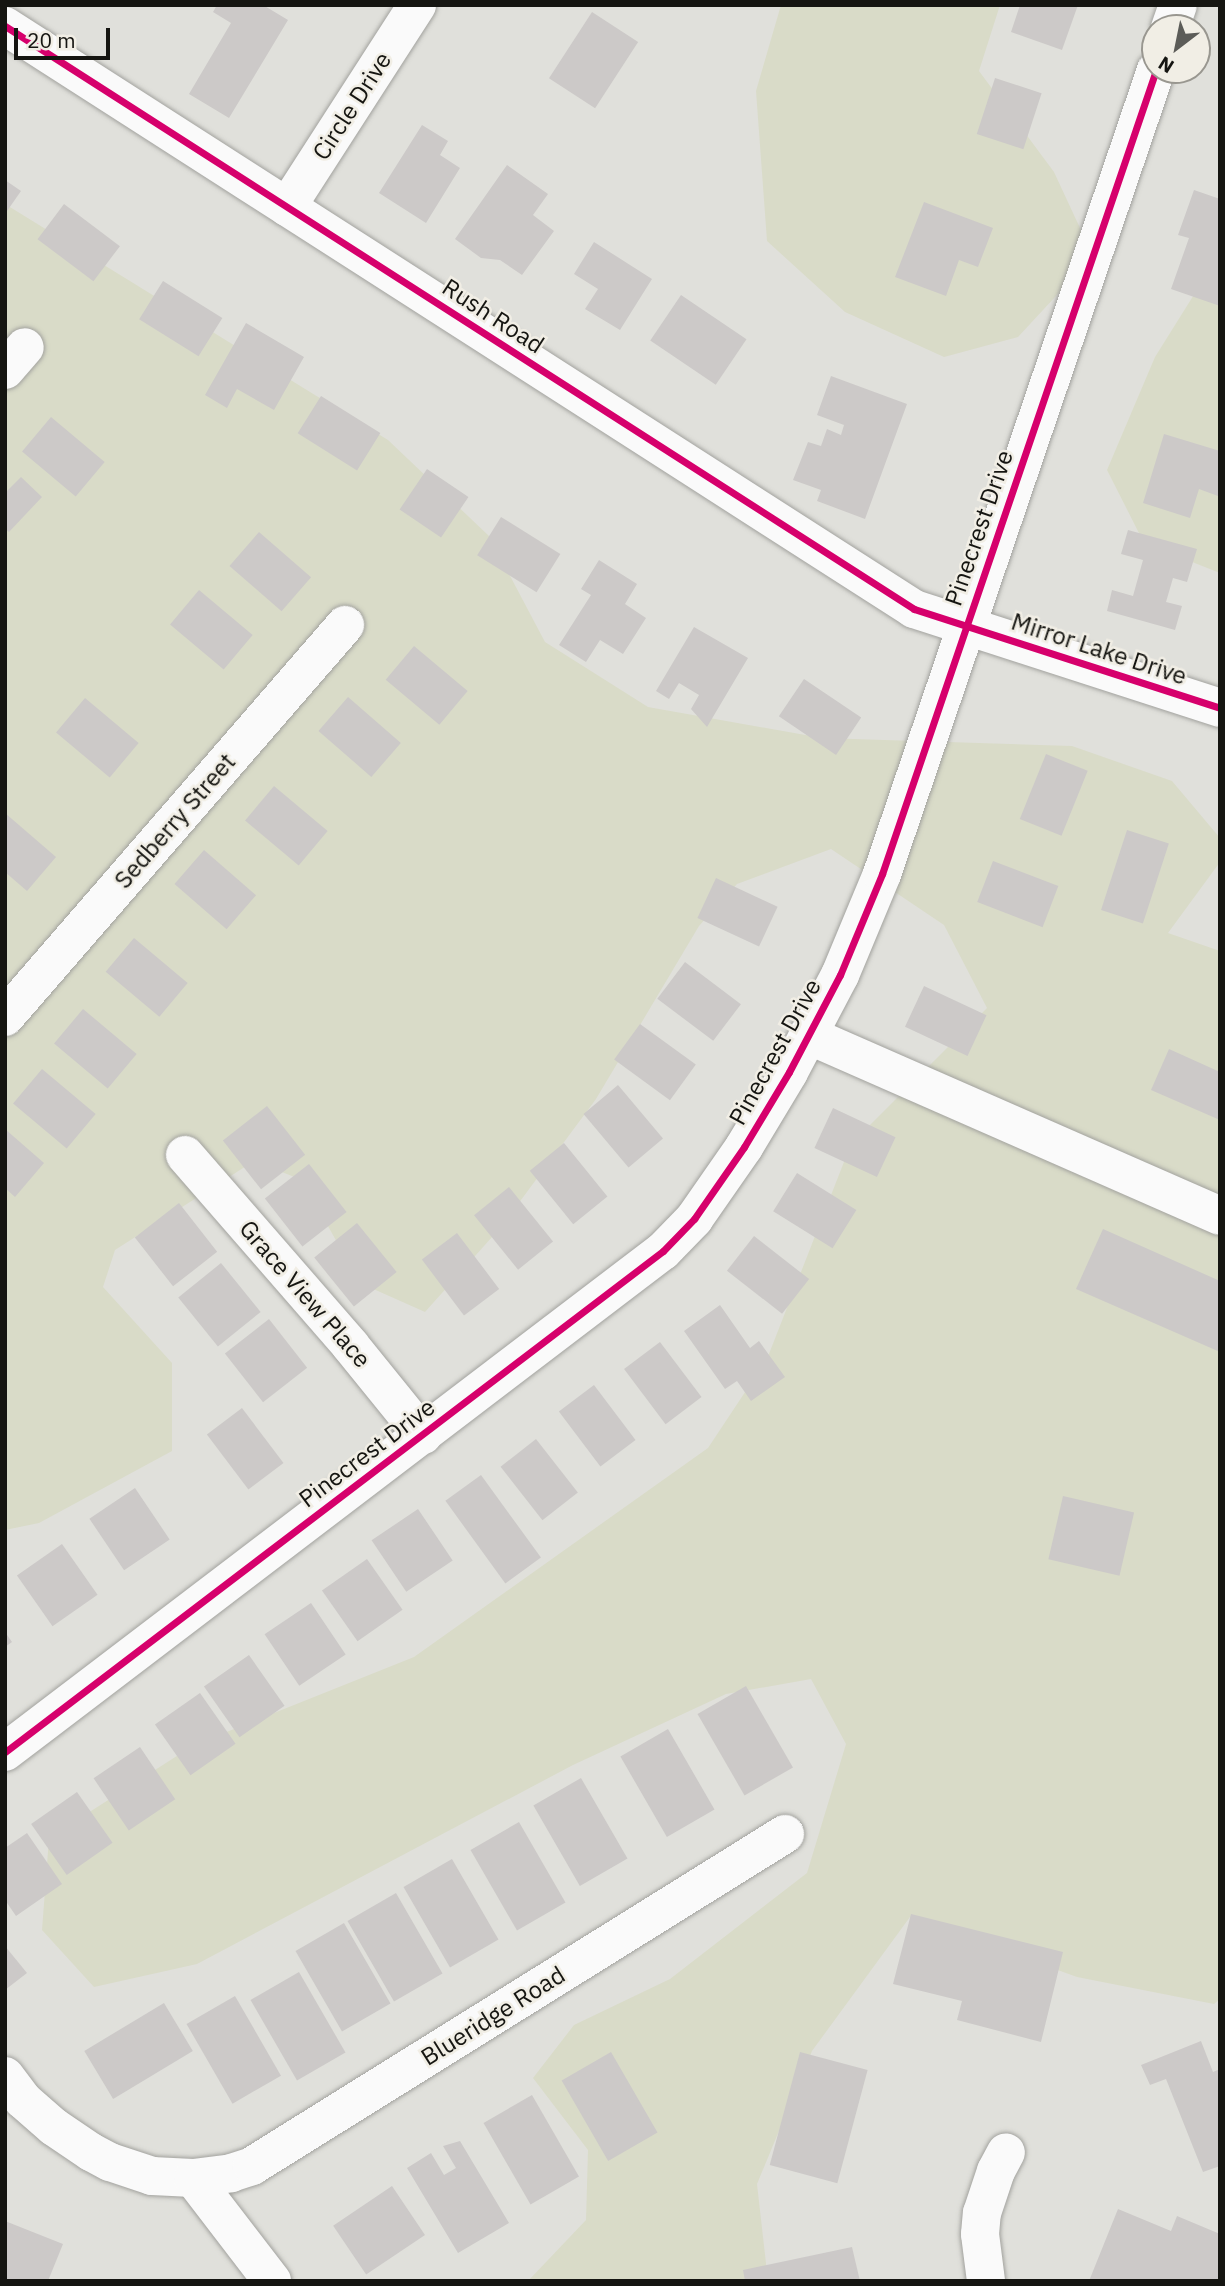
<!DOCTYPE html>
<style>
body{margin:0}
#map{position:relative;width:1225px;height:2286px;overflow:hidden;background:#e0e0db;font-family:"IBM Plex Sans",sans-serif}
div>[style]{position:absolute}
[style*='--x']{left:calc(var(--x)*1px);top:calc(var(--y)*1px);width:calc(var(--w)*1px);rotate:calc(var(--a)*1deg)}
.green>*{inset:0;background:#d9dbc8}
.building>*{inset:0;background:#ccc9c8;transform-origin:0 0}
.roads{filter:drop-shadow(0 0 2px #a2a29e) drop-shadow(0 0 2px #a2a29e)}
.minor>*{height:38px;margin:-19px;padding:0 19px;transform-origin:19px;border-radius:19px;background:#fafafa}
.cycleway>*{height:7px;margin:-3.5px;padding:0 3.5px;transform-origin:3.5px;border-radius:3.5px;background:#d6006c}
span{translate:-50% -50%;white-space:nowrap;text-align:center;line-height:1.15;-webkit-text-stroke:5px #f1eee5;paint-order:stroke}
.street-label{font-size:24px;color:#151511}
.frame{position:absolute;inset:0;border:7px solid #151511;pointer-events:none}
.north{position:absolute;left:1141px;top:14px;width:70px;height:70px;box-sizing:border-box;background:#f1eee5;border:2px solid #999790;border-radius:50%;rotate:212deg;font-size:19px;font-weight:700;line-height:28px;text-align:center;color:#151511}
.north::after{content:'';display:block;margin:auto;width:24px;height:32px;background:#5c5c58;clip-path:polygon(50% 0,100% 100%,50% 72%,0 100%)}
.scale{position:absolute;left:14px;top:28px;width:96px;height:32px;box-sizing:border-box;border:4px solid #151511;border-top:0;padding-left:9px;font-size:21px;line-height:24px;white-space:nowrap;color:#151511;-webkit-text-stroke:5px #f1eee5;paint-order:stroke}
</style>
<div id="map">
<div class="green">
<div style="clip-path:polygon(781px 5px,1000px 5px,979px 71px,1054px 172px,1093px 256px,1018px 337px,944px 357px,845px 312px,767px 241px,756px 91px)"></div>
<div style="clip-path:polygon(5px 204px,388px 440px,489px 536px,545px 642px,648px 707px,822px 738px,1072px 746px,1172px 781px,1220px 838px,1220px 862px,1168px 933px,1220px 951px,1220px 1999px,1214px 2004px,1077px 1977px,910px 1917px,812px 2051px,757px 2184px,768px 2281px,528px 2281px,586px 2220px,588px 2150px,533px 2078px,574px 2025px,670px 1979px,807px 1873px,846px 1744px,811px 1679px,726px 1694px,573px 1765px,197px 1964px,94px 1987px,42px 1930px,49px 1838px,194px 1745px,414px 1657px,708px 1448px,767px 1359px,851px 1144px,987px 1008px,944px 925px,831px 849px,737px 884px,699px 926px,596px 1099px,501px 1227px,425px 1312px,360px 1283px,302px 1180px,254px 1161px,115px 1250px,103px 1287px,172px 1363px,172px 1451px,39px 1523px,5px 1530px)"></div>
<div style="clip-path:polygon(1220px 253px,1220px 573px,1144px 543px,1107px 470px,1155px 357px)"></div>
</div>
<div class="building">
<div style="clip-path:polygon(217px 5px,263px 5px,288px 20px,229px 118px,189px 94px,231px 23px,213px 12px)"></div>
<div style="clip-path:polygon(1020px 5px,1078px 5px,1062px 50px,1011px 32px)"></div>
<div style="left:592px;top:12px;width:55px;height:79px;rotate:33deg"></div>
<div style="left:995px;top:78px;width:49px;height:59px;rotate:18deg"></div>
<div style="clip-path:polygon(422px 125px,448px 141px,440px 155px,460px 168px,426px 223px,379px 193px)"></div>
<div style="clip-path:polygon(507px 165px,548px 194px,533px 215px,554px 231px,522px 275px,500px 260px,481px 258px,455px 239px)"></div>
<div style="clip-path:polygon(5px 180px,21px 191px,5px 214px)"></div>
<div style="clip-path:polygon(1194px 190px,1220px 199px,1220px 306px,1171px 289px,1189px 238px,1178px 235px)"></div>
<div style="clip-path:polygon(924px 202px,993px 228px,978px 267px,959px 260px,946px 296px,895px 277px)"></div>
<div style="left:64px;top:204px;width:70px;height:44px;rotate:37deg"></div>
<div style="clip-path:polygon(594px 242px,652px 279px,620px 330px,585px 309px,598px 289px,574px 274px)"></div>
<div style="left:163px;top:281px;width:70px;height:45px;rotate:32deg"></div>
<div style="left:681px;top:295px;width:79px;height:55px;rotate:34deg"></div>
<div style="clip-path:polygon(246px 323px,304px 357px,274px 410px,237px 389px,227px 408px,205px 395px)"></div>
<div style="clip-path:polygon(831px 376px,907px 404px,865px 519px,817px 501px,821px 490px,793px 480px,808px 442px,821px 446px,827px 429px,841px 435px,844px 425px,817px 415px)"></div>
<div style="left:321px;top:396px;width:70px;height:44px;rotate:32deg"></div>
<div style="left:51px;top:417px;width:70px;height:45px;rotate:40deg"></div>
<div style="clip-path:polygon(1164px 434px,1220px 451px,1218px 496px,1199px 489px,1190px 518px,1143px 503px)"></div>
<div style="left:427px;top:469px;width:50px;height:49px;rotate:34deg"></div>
<div style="clip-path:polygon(21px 477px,42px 497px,9px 532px,5px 529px,5px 493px)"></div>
<div style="left:501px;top:517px;width:70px;height:45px;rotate:32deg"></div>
<div style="clip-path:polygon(1128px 530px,1197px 549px,1187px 582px,1173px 578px,1166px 602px,1182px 606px,1175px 630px,1107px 611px,1112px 590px,1133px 596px,1143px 560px,1121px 554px)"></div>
<div style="left:259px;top:532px;width:69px;height:45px;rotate:41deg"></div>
<div style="clip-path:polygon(599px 560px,637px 584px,625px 604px,646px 618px,623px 654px,600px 640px,586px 662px,559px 645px,591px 595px,581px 589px)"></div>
<div style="left:199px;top:590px;width:70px;height:45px;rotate:40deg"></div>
<div style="clip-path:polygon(694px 627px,748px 658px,707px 727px,691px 709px,699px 695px,679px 683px,669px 699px,656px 691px)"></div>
<div style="left:414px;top:646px;width:70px;height:44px;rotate:40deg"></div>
<div style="left:804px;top:679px;width:69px;height:45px;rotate:34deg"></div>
<div style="left:348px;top:697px;width:70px;height:45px;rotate:41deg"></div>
<div style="left:85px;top:698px;width:70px;height:45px;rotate:40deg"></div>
<div style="left:1046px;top:754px;width:45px;height:70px;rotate:22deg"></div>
<div style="left:274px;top:786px;width:70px;height:45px;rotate:40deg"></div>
<div style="clip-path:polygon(5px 813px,56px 857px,27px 891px,5px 872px)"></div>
<div style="left:1127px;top:830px;width:44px;height:84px;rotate:18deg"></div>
<div style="left:204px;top:850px;width:69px;height:45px;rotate:41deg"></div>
<div style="left:993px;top:861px;width:70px;height:44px;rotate:21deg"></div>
<div style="left:716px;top:878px;width:68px;height:44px;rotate:25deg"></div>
<div style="left:134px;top:938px;width:70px;height:44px;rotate:40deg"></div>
<div style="left:685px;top:962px;width:70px;height:46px;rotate:37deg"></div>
<div style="left:924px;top:986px;width:69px;height:45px;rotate:25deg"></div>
<div style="left:83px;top:1009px;width:70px;height:45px;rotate:40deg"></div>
<div style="left:640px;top:1024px;width:69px;height:44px;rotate:36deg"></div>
<div style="clip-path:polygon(1169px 1049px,1220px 1072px,1220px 1120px,1151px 1090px)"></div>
<div style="left:42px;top:1069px;width:70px;height:45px;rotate:40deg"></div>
<div style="left:618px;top:1085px;width:70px;height:45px;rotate:50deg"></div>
<div style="left:267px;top:1106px;width:62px;height:56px;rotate:52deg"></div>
<div style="left:833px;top:1108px;width:69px;height:44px;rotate:25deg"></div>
<div style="clip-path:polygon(5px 1129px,44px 1163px,15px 1197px,5px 1188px)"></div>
<div style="left:564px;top:1143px;width:69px;height:44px;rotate:51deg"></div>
<div style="left:309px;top:1164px;width:61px;height:56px;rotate:52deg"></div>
<div style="left:797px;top:1173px;width:70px;height:45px;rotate:32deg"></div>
<div style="left:509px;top:1187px;width:70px;height:45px;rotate:51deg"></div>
<div style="left:179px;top:1203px;width:62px;height:56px;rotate:52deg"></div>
<div style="left:357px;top:1223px;width:63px;height:55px;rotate:51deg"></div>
<div style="clip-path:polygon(1103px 1229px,1220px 1281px,1220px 1352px,1076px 1289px)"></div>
<div style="left:457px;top:1233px;width:70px;height:44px;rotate:53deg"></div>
<div style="left:754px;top:1236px;width:70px;height:44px;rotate:38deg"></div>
<div style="left:221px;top:1263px;width:63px;height:55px;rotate:51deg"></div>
<div style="clip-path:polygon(720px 1305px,750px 1348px,759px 1341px,785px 1377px,751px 1401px,737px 1381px,725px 1389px,684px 1331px)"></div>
<div style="left:269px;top:1319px;width:62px;height:56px;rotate:52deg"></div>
<div style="left:660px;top:1342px;width:69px;height:45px;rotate:53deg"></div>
<div style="left:594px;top:1385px;width:69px;height:44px;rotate:53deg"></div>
<div style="left:242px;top:1408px;width:69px;height:44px;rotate:53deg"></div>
<div style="left:536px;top:1439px;width:68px;height:45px;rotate:52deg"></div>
<div style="left:481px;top:1475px;width:102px;height:44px;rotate:54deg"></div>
<div style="left:135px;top:1488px;width:62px;height:55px;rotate:56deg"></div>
<div style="left:1063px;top:1496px;width:73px;height:65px;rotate:13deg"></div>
<div style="left:418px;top:1509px;width:62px;height:56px;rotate:56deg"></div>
<div style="left:62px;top:1544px;width:62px;height:55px;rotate:55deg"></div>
<div style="left:367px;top:1559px;width:62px;height:55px;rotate:55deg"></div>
<div style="left:311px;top:1603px;width:62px;height:56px;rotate:56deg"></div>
<div style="clip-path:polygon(5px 1632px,12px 1642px,5px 1647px)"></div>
<div style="left:249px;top:1655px;width:62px;height:55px;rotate:55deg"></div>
<div style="left:746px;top:1686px;width:94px;height:56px;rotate:60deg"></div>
<div style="left:200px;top:1693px;width:62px;height:55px;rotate:55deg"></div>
<div style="left:668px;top:1729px;width:93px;height:55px;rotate:60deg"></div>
<div style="left:140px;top:1747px;width:63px;height:56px;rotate:56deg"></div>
<div style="left:581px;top:1778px;width:93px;height:55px;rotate:60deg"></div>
<div style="left:77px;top:1792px;width:62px;height:56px;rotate:55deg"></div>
<div style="left:519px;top:1822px;width:93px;height:56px;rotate:60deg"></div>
<div style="clip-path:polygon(27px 1833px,62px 1884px,16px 1916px,5px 1900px,5px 1848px)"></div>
<div style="left:452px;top:1859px;width:93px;height:56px;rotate:60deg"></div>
<div style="left:396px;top:1893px;width:93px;height:56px;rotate:60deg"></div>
<div style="clip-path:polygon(911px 1914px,1063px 1952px,1041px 2042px,957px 2020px,962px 2001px,893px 1984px)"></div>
<div style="left:344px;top:1923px;width:93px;height:56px;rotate:60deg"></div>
<div style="clip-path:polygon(5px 1946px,27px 1973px,5px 1990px)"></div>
<div style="left:299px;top:1972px;width:93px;height:56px;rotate:60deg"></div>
<div style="left:235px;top:1996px;width:92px;height:56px;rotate:60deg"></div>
<div style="left:164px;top:2003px;width:56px;height:93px;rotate:59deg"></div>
<div style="clip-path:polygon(1201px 2041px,1213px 2072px,1220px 2069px,1220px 2166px,1203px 2172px,1166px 2079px,1150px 2085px,1141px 2065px)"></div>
<div style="left:611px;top:2052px;width:93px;height:57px;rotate:60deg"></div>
<div style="left:800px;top:2052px;width:70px;height:117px;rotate:15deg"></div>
<div style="left:532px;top:2095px;width:94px;height:56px;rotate:60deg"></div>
<div style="clip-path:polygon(460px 2141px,509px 2223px,458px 2253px,407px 2168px,431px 2153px,444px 2175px,456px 2168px,443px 2146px)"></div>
<div style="left:392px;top:2186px;width:59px;height:71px;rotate:56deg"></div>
<div style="clip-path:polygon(1118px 2209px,1171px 2231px,1177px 2216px,1220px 2234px,1220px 2281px,1089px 2281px)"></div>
<div style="clip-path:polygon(5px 2221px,63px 2244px,48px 2281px,5px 2280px)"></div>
<div style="clip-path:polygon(852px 2247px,860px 2281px,745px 2281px,743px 2270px)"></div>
</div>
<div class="roads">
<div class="minor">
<div style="--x:5;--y:26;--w:1080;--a:32.67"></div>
<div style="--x:914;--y:609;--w:322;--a:17.9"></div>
<div style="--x:1170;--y:28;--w:24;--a:-71"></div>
<div style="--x:287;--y:207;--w:240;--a:-57.2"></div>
<div style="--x:5;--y:370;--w:30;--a:-49"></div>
<div style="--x:5;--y:1017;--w:519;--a:-49.06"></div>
<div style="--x:808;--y:1035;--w:450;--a:23.7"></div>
<div style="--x:185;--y:1155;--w:252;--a:49"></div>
<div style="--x:350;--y:1345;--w:116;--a:51"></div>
<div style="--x:5;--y:1752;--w:827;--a:-37.29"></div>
<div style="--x:663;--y:1251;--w:45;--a:-45.9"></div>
<div style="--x:694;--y:1219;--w:88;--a:-55.2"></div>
<div style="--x:744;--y:1147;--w:87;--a:-59"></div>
<div style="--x:789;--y:1072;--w:110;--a:-62.3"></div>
<div style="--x:840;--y:975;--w:109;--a:-67.4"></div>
<div style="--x:882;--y:874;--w:849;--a:-71.18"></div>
<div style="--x:5;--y:2076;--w:30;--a:53"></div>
<div style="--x:23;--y:2100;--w:41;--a:41.1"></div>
<div style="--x:54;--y:2127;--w:45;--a:34"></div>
<div style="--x:91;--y:2152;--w:21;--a:28"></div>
<div style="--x:110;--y:2162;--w:44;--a:18.4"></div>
<div style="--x:152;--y:2176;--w:41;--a:2.8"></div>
<div style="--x:193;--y:2178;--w:130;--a:52.5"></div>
<div style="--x:193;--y:2178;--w:38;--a:-7"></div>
<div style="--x:231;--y:2173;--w:22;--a:-18"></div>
<div style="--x:252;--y:2166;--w:628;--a:-31.92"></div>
<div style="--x:986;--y:2281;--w:47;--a:-97.3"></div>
<div style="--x:980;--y:2234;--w:21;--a:-85"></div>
<div style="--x:982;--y:2213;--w:44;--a:-71.6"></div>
<div style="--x:996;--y:2171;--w:21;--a:-62"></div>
</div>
</div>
<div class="cycleway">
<div style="--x:5;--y:26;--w:1080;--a:32.67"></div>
<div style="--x:914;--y:609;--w:322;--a:17.9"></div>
<div style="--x:5;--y:1752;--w:827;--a:-37.29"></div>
<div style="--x:663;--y:1251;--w:45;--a:-45.9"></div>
<div style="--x:694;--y:1219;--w:88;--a:-55.2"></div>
<div style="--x:744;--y:1147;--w:87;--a:-59"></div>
<div style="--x:789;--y:1072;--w:110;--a:-62.3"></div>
<div style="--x:840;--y:975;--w:109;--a:-67.4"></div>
<div style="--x:882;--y:874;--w:849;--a:-71.18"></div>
</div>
<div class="street-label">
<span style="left:352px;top:106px;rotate:-57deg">Circle Drive</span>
<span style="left:493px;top:316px;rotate:33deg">Rush Road</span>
<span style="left:979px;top:528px;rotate:-71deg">Pinecrest Drive</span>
<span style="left:1099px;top:649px;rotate:18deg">Mirror Lake Drive</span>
<span style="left:175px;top:821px;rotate:-49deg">Sedberry Street</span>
<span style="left:775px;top:1052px;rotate:-61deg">Pinecrest Drive</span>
<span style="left:305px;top:1294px;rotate:49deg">Grace View Place</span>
<span style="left:367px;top:1453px;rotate:-37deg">Pinecrest Drive</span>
<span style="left:493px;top:2016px;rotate:-32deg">Blueridge Road</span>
</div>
<div class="frame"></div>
<div class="north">N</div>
<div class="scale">20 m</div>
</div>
